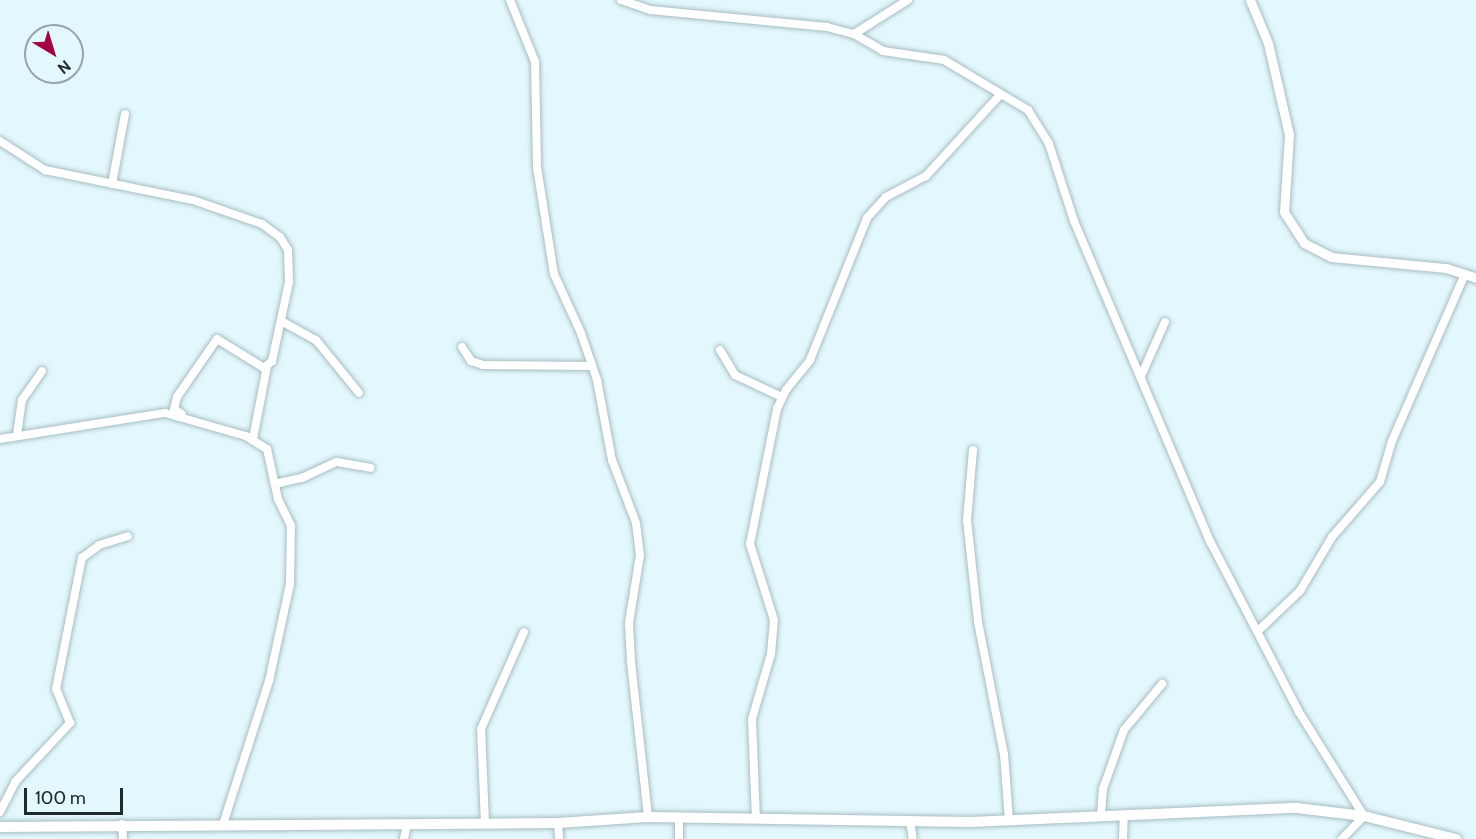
<!DOCTYPE html>
<style>
body{margin:0}
#map{position:relative;width:1476px;height:839px;overflow:hidden;background:#e2f8fd;font-family:Cabin,sans-serif}
div>[style]{position:absolute}
[style*='--x']{left:calc(var(--x)*1px);top:calc(var(--y)*1px);width:calc(var(--w)*1px);rotate:calc(var(--a)*1deg)}
.roads{filter:drop-shadow(0 0 2px #a8bdc2) drop-shadow(0 0 2px #a8bdc2)}
.minor>*{height:8px;margin:-4px;padding:0 4px;transform-origin:4px;border-radius:4px;background:#fff}
.tertiary>*{height:9px;margin:-4.5px;padding:0 4.5px;transform-origin:4.5px;border-radius:4.5px;background:#fff}
.secondary>*{height:10px;margin:-5px;padding:0 5px;transform-origin:5px;border-radius:5px;background:#fff}
span{translate:-50% -50%;white-space:nowrap;text-align:center;line-height:1.15;-webkit-text-stroke:6px #e2f8fd;paint-order:stroke}
.north{position:absolute;left:24px;top:24px;width:60px;height:60px;box-sizing:border-box;background:#e2f8fd;border:2px solid #94a5a9;border-radius:50%;rotate:142deg;font-size:16px;font-weight:700;line-height:24px;text-align:center;color:#20292a}
.north::after{content:'';display:block;margin:auto;width:21px;height:27px;background:#a30741;clip-path:polygon(50% 0,100% 100%,50% 72%,0 100%)}
.scale{position:absolute;left:24px;top:788px;width:99px;height:27px;box-sizing:border-box;border:3px solid #20292a;border-top:0;padding-left:8px;font-size:18px;line-height:21px;white-space:nowrap;color:#20292a;-webkit-text-stroke:4px #e2f8fd;paint-order:stroke}
</style>
<div id="map">
<div class="roads">
<div class="minor">
<div style="--x:510;--y:0;--w:67;--a:68"></div>
<div style="--x:535;--y:62;--w:105;--a:88.9"></div>
<div style="--x:537;--y:167;--w:108;--a:81"></div>
<div style="--x:554;--y:274;--w:65;--a:65.4"></div>
<div style="--x:581;--y:333;--w:50;--a:71.2"></div>
<div style="--x:597;--y:380;--w:81;--a:79.4"></div>
<div style="--x:612;--y:460;--w:67;--a:69.1"></div>
<div style="--x:636;--y:523;--w:32;--a:83"></div>
<div style="--x:640;--y:555;--w:69;--a:99.2"></div>
<div style="--x:629;--y:623;--w:39;--a:87"></div>
<div style="--x:631;--y:662;--w:156;--a:83.7"></div>
<div style="--x:621;--y:0;--w:31;--a:19"></div>
<div style="--x:650;--y:10;--w:178;--a:5.5"></div>
<div style="--x:827;--y:27;--w:28;--a:15"></div>
<div style="--x:854;--y:34;--w:34;--a:30"></div>
<div style="--x:883;--y:51;--w:62;--a:8.4"></div>
<div style="--x:944;--y:60;--w:98;--a:30.8"></div>
<div style="--x:1028;--y:110;--w:40;--a:58"></div>
<div style="--x:1049;--y:144;--w:81;--a:72"></div>
<div style="--x:1074;--y:221;--w:350;--a:67"></div>
<div style="--x:1211;--y:543;--w:191;--a:62.5"></div>
<div style="--x:1299;--y:712;--w:123;--a:58"></div>
<div style="--x:1364;--y:816;--w:32;--a:134"></div>
<div style="--x:854;--y:34;--w:64;--a:-32.2"></div>
<div style="--x:0;--y:141;--w:54;--a:32.8"></div>
<div style="--x:45;--y:170;--w:151;--a:11.5"></div>
<div style="--x:193;--y:200;--w:73;--a:19.2"></div>
<div style="--x:262;--y:224;--w:22;--a:36"></div>
<div style="--x:280;--y:237;--w:15;--a:58"></div>
<div style="--x:288;--y:250;--w:32;--a:88"></div>
<div style="--x:289;--y:282;--w:81;--a:102.1"></div>
<div style="--x:272;--y:361;--w:11;--a:139"></div>
<div style="--x:264;--y:368;--w:55;--a:-148.3"></div>
<div style="--x:217;--y:339;--w:70;--a:124.6"></div>
<div style="--x:177;--y:397;--w:12;--a:104"></div>
<div style="--x:174;--y:409;--w:9;--a:32"></div>
<div style="--x:112;--y:184;--w:71;--a:-79.5"></div>
<div style="--x:283;--y:322;--w:38;--a:29"></div>
<div style="--x:316;--y:340;--w:68;--a:50.9"></div>
<div style="--x:462;--y:347;--w:17;--a:57"></div>
<div style="--x:471;--y:361;--w:13;--a:18"></div>
<div style="--x:483;--y:365;--w:109;--a:0.5"></div>
<div style="--x:720;--y:350;--w:29;--a:59"></div>
<div style="--x:735;--y:375;--w:52;--a:25.1"></div>
<div style="--x:1141;--y:376;--w:59;--a:-66"></div>
<div style="--x:17;--y:435;--w:35;--a:-82"></div>
<div style="--x:22;--y:400;--w:35;--a:-55"></div>
<div style="--x:0;--y:439;--w:167;--a:-9"></div>
<div style="--x:165;--y:413;--w:84;--a:15.9"></div>
<div style="--x:246;--y:436;--w:25;--a:32"></div>
<div style="--x:267;--y:449;--w:51;--a:77.6"></div>
<div style="--x:278;--y:499;--w:30;--a:64"></div>
<div style="--x:291;--y:526;--w:58;--a:91"></div>
<div style="--x:290;--y:584;--w:99;--a:102.2"></div>
<div style="--x:269;--y:681;--w:150;--a:107.8"></div>
<div style="--x:253;--y:439;--w:74;--a:-79.1"></div>
<div style="--x:973;--y:450;--w:70;--a:94.9"></div>
<div style="--x:967;--y:520;--w:103;--a:83.8"></div>
<div style="--x:978;--y:622;--w:135;--a:78.9"></div>
<div style="--x:1004;--y:754;--w:67;--a:85.7"></div>
<div style="--x:275;--y:484;--w:28;--a:-13"></div>
<div style="--x:302;--y:478;--w:38;--a:-25"></div>
<div style="--x:337;--y:462;--w:34;--a:10"></div>
<div style="--x:1259;--y:630;--w:57;--a:-43.6"></div>
<div style="--x:1300;--y:591;--w:63;--a:-59.3"></div>
<div style="--x:1332;--y:537;--w:73;--a:-48.9"></div>
<div style="--x:1380;--y:482;--w:43;--a:-73.7"></div>
<div style="--x:1392;--y:441;--w:182;--a:-66.4"></div>
<div style="--x:0;--y:812;--w:34;--a:-63"></div>
<div style="--x:15;--y:782;--w:81;--a:-47"></div>
<div style="--x:70;--y:723;--w:37;--a:-112"></div>
<div style="--x:56;--y:689;--w:134;--a:-78.8"></div>
<div style="--x:82;--y:558;--w:21;--a:-37"></div>
<div style="--x:99;--y:545;--w:30;--a:-17"></div>
<div style="--x:1101;--y:816;--w:27;--a:-86"></div>
<div style="--x:1103;--y:789;--w:63;--a:-70.4"></div>
<div style="--x:1124;--y:730;--w:60;--a:-50.4"></div>
<div style="--x:679;--y:818;--w:21;--a:90"></div>
<div style="--x:756;--y:819;--w:100;--a:-92.3"></div>
<div style="--x:752;--y:719;--w:68;--a:-73.7"></div>
<div style="--x:771;--y:654;--w:34;--a:-85"></div>
<div style="--x:774;--y:620;--w:80;--a:-107.5"></div>
<div style="--x:750;--y:544;--w:138;--a:-78.7"></div>
<div style="--x:777;--y:409;--w:21;--a:-65"></div>
<div style="--x:786;--y:390;--w:38;--a:-51"></div>
<div style="--x:810;--y:360;--w:153;--a:-68.1"></div>
<div style="--x:867;--y:218;--w:28;--a:-48"></div>
<div style="--x:886;--y:197;--w:45;--a:-27.7"></div>
<div style="--x:926;--y:176;--w:110;--a:-47.6"></div>
<div style="--x:910;--y:821;--w:18;--a:81"></div>
<div style="--x:485;--y:823;--w:94;--a:-92.4"></div>
<div style="--x:481;--y:729;--w:106;--a:-66.1"></div>
<div style="--x:558;--y:823;--w:16;--a:86"></div>
<div style="--x:122;--y:824;--w:15;--a:86"></div>
<div style="--x:404;--y:839;--w:15;--a:-79"></div>
<div style="--x:1123;--y:839;--w:24;--a:-88"></div>
</div>
<div class="tertiary">
<div style="--x:1250;--y:0;--w:47;--a:67.3"></div>
<div style="--x:1268;--y:43;--w:94;--a:77.1"></div>
<div style="--x:1289;--y:135;--w:77;--a:93.7"></div>
<div style="--x:1284;--y:212;--w:37;--a:57"></div>
<div style="--x:1304;--y:243;--w:30;--a:27"></div>
<div style="--x:1331;--y:257;--w:116;--a:5.5"></div>
<div style="--x:1446;--y:268;--w:32;--a:18"></div>
</div>
<div class="secondary">
<div style="--x:0;--y:827;--w:558;--a:-0.41"></div>
<div style="--x:558;--y:823;--w:90;--a:-3.8"></div>
<div style="--x:648;--y:817;--w:322;--a:0.9"></div>
<div style="--x:970;--y:822;--w:327;--a:-2.5"></div>
<div style="--x:1297;--y:808;--w:67;--a:6.8"></div>
<div style="--x:1364;--y:816;--w:95;--a:14"></div>
</div>
</div>
<div class="north">N</div>
<div class="scale">100 m</div>
</div>
